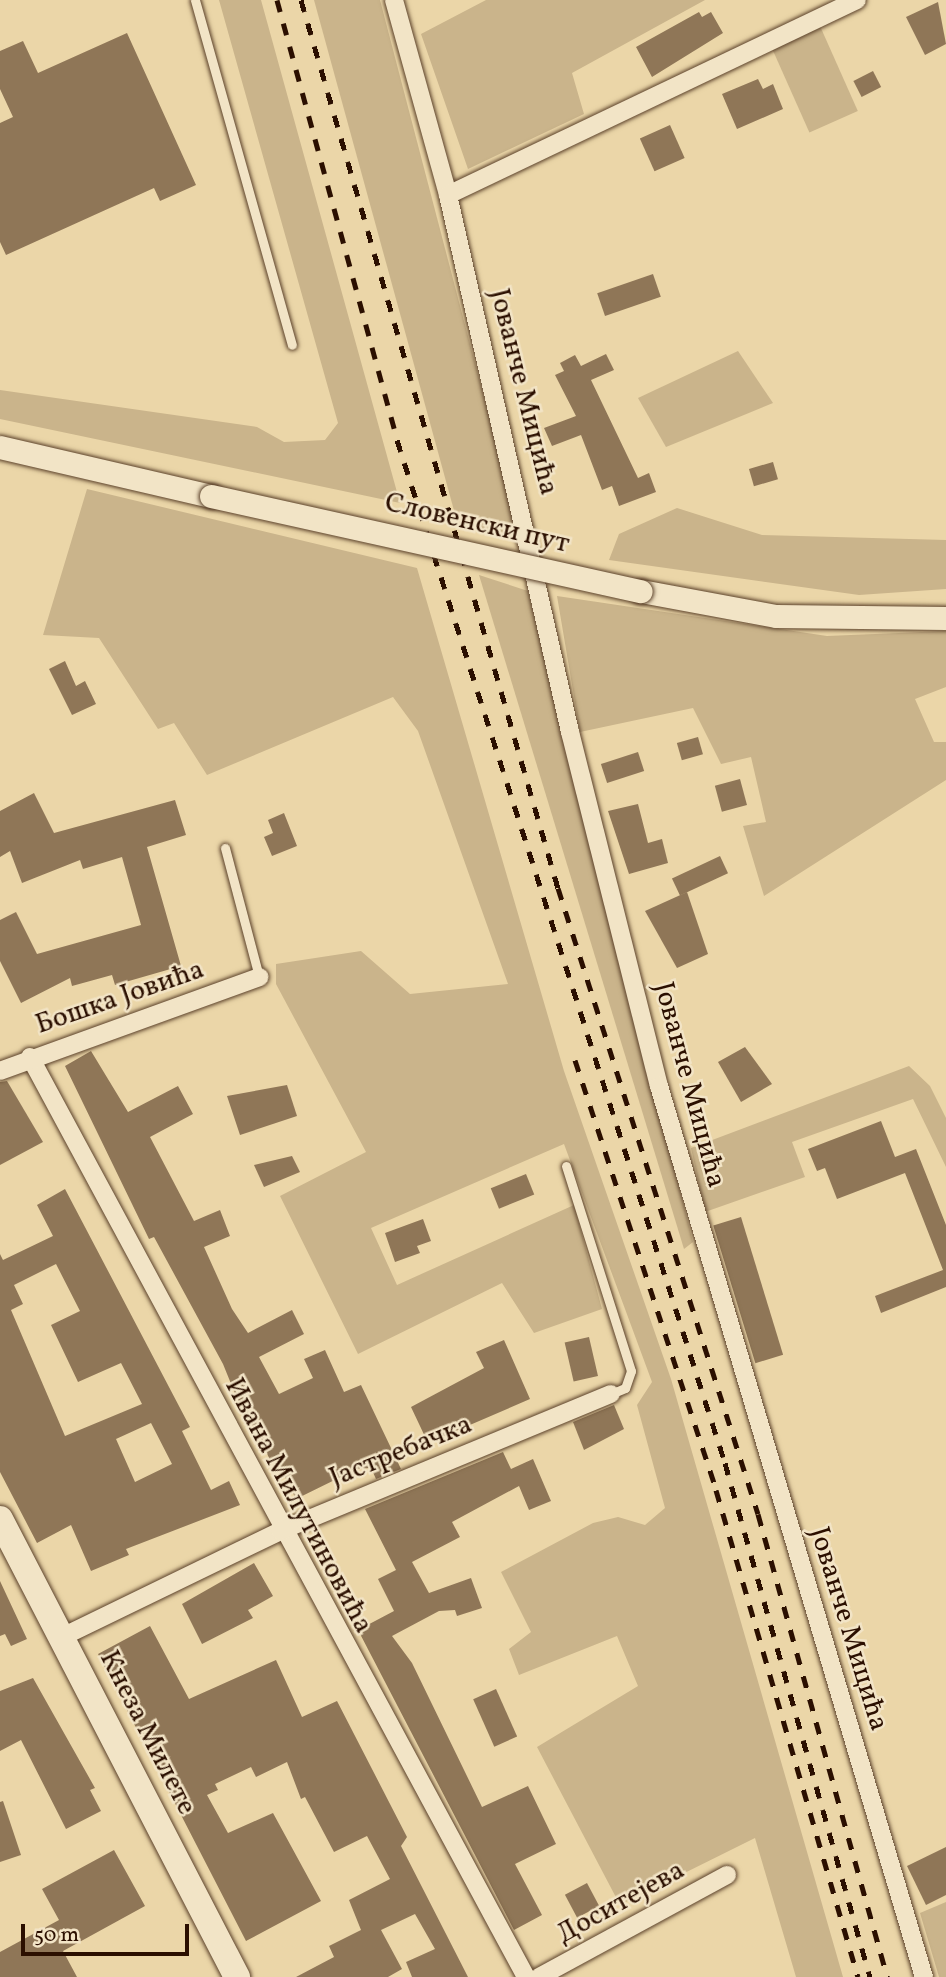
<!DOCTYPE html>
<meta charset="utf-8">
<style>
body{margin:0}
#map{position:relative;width:946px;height:1977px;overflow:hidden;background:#ebd6a8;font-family:Vollkorn,serif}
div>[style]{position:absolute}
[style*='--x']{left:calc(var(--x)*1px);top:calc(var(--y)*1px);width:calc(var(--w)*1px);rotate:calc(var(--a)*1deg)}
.green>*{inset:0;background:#cab48b;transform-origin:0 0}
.building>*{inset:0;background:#8f7657;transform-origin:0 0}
.roads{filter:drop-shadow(0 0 2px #5b412a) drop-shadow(0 0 2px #5b412a)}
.service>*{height:9px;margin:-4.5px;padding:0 4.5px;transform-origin:4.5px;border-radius:4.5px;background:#f2e4c6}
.minor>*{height:18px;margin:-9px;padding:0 9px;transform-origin:9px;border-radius:9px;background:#f2e4c6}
.tertiary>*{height:23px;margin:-11.5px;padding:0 11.5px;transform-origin:11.5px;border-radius:11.5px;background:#f2e4c6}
.secondary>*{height:26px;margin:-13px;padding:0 13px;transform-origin:13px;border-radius:13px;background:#f2e4c6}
.rail>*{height:5px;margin-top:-2.5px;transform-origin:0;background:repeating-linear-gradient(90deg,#2b0f00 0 12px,transparent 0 24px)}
.bridges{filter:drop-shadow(0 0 2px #5b412a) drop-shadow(0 0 2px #5b412a)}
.tertiary-bridge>*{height:23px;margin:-11.5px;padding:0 11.5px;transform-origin:11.5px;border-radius:11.5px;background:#f2e4c6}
span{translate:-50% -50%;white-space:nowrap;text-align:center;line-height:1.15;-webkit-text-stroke:5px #f2e4c6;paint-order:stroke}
.street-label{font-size:28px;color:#2b0f00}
.scale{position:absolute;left:21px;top:1924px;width:168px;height:32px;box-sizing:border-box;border:4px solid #2b0f00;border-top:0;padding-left:9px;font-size:21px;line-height:24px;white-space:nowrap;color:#2b0f00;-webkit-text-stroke:5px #f2e4c6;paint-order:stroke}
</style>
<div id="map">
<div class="green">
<div style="clip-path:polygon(219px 0,261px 0,400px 503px,0 419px,0 390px,257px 427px,284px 442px,325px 440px,338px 423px)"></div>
<div style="clip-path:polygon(314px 0,380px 0,520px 535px,458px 525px)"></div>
<div style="clip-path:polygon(486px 0,705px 0,572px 73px,584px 114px,468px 169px,421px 34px)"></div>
<div style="left:820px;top:26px;width:93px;height:53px;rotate:66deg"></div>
<div style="clip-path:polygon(738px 351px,773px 403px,666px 447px,638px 398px)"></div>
<div style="clip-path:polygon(87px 489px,417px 568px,564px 1071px,671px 1379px,843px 1977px,796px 1977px,755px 1838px,620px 1905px,537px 1747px,638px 1686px,617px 1636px,519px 1675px,509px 1649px,531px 1632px,501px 1572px,593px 1523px,618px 1517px,645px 1525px,665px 1508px,637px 1405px,652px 1382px,564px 1144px,371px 1228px,397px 1285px,574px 1205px,602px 1309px,534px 1333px,502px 1283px,358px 1354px,280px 1196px,366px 1152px,276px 984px,276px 964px,361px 951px,410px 994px,508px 984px,418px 731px,393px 697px,207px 775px,174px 723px,158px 729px,99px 638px,43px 635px)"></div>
<div style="clip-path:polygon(677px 508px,762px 535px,946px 540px,946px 589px,859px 595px,609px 560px,619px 534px)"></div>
<div style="clip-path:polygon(479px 575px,528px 591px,693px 1242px,684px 1249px)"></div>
<div style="clip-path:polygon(557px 596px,827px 636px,946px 631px,946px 687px,915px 699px,934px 742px,946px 742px,946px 780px,764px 896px,743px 826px,766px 822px,751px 757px,721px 764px,693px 708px,580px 732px)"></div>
<div style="clip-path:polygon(909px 1066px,930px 1086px,946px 1118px,946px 1167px,913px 1099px,792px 1142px,805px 1177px,705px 1212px,691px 1148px)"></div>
<div style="clip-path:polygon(946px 1902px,946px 1977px,939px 1977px,920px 1913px)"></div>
</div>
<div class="building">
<div style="clip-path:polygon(938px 2px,946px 44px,925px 55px,906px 17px)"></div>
<div style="clip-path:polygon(699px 12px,702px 17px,711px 12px,723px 33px,652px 77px,636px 47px)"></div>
<div style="clip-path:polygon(127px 33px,196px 185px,160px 201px,154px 188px,6px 255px,0 242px,0 123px,13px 117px,0 89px,0 51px,23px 41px,38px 73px)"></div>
<div style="left:873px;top:71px;width:18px;height:22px;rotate:63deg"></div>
<div style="clip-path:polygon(758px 79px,763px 89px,773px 84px,783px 109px,737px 129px,722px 94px)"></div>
<div style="left:670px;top:125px;width:36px;height:33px;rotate:66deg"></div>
<div style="left:653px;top:274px;width:24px;height:59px;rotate:71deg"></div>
<div style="clip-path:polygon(606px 354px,614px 370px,591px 380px,638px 478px,649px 473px,656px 492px,619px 506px,612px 486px,602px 490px,581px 435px,552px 446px,544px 428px,576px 416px,555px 375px,564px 371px,560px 363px,575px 355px,581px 366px)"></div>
<div style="left:773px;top:462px;width:18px;height:25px;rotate:74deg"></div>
<div style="clip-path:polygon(65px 661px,76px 686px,85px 681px,96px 704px,72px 715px,49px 669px)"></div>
<div style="left:698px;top:737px;width:18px;height:22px;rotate:74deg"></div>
<div style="left:638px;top:752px;width:20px;height:39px;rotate:72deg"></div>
<div style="left:740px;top:779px;width:27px;height:26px;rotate:75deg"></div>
<div style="clip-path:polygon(34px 793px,54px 833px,175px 800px,186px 835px,147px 847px,181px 966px,115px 985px,112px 975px,72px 986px,70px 978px,21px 1003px,0 961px,0 920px,16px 912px,37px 954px,141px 925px,122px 857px,83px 869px,80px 860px,22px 883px,10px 851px,0 857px,0 811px)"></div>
<div style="clip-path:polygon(638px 804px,648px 843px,662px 839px,668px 863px,629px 874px,608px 811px)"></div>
<div style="clip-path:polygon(284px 813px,297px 846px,272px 856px,264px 837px,273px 833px,268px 820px)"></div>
<div style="left:720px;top:856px;width:19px;height:53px;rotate:65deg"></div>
<div style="clip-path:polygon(687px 892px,708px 954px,677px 968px,645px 911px)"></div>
<div style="clip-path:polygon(745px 1047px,772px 1084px,741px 1102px,718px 1062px)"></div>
<div style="clip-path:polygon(91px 1051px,128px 1112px,178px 1086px,193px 1114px,150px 1137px,194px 1221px,220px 1210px,230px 1236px,204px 1247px,232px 1309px,248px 1333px,292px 1310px,304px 1334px,259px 1357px,279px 1394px,313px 1378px,304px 1359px,325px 1350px,344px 1392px,361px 1385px,401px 1469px,376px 1479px,371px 1468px,357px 1469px,296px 1499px,275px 1457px,270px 1460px,254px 1425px,249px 1428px,223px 1364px,154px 1237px,149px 1239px,65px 1066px)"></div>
<div style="clip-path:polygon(7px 1081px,43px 1142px,0 1165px,0 1082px)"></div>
<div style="clip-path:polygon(287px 1085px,297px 1116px,240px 1135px,227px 1096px)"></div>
<div style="clip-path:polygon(881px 1121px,895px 1157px,916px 1149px,946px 1225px,946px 1287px,881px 1313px,875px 1296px,943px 1270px,905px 1173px,837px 1199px,825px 1168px,817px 1171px,808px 1149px)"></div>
<div style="clip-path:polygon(292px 1156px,300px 1172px,264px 1187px,254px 1165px)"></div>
<div style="left:526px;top:1174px;width:22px;height:38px;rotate:68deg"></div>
<div style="clip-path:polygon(evenodd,65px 1189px,190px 1427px,182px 1431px,211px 1490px,229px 1481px,240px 1505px,126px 1549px,129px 1555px,91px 1571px,71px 1525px,37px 1543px,0 1472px,0 1254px,3px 1260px,53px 1236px,37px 1205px,65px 1189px,56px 1264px,80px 1311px,51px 1325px,78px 1382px,121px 1363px,142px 1404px,65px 1436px,11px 1310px,23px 1304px,14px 1285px,56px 1264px,65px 1189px,151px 1423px,172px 1464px,135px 1482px,116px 1439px,151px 1423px)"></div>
<div style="left:741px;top:1217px;width:144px;height:29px;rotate:73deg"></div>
<div style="clip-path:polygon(423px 1219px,431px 1241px,417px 1246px,420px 1253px,395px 1262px,385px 1233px)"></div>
<div style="left:589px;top:1337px;width:40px;height:25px;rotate:77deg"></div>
<div style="clip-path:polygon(504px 1340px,530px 1399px,428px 1443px,411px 1407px,484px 1368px,476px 1352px)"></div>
<div style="clip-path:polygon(614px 1405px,624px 1429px,584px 1450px,573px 1422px)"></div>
<div style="clip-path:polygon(503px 1452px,511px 1469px,533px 1459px,551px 1501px,529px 1510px,519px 1486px,452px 1522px,460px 1537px,412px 1562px,429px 1593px,471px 1578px,482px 1608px,457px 1616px,455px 1610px,439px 1611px,392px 1636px,412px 1663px,482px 1807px,528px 1786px,556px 1844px,515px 1864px,542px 1915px,514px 1930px,358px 1630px,394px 1611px,378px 1579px,396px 1570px,365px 1509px)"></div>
<div style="clip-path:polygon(254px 1563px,273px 1596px,248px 1610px,253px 1618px,202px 1644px,182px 1604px)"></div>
<div style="clip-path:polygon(0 1581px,27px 1639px,11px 1646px,5px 1634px,0 1636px)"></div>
<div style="clip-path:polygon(150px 1626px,189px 1699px,276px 1660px,302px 1717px,337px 1701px,407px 1837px,401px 1846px,468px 1977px,412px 1977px,406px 1962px,435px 1949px,415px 1914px,381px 1930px,402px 1969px,388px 1977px,296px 1977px,334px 1957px,329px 1946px,361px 1930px,349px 1900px,390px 1879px,367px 1836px,334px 1852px,305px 1797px,301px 1799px,287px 1762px,256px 1777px,251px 1767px,215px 1784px,218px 1790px,207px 1795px,228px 1833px,273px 1813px,321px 1901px,246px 1941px,98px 1654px)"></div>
<div style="clip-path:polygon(33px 1678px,95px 1788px,90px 1790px,101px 1811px,66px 1829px,21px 1740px,0 1751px,0 1691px)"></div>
<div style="left:496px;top:1689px;width:52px;height:25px;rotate:66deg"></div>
<div style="clip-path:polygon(3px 1801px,21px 1855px,0 1862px,0 1802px)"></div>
<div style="clip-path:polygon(946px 1847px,946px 1895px,926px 1905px,907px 1866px)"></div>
<div style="clip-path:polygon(114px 1850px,145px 1906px,63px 1951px,77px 1977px,0 1977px,0 1952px,59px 1920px,42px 1889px)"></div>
<div style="left:587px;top:1883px;width:26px;height:25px;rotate:62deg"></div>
</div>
<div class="roads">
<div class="service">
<div style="--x:195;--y:0;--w:358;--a:74.3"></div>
<div style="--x:225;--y:848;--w:133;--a:75.2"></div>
<div style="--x:566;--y:1166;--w:215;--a:72.4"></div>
<div style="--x:631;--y:1371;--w:18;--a:109"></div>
<div style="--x:625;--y:1388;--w:15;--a:157"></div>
</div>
<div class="minor">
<div style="--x:394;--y:0;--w:202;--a:74.5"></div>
<div style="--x:448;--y:195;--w:551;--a:77.2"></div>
<div style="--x:570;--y:732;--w:365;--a:75.9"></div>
<div style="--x:659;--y:1086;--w:930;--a:73.44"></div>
<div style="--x:448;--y:195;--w:453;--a:-25.5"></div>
<div style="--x:30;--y:1057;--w:1045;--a:61.67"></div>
<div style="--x:0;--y:1071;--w:276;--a:-19.9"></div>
<div style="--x:62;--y:1637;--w:242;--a:-25.9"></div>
<div style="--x:280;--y:1531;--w:358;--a:-22.5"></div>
<div style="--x:539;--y:1977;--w:214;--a:-28.5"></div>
</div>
<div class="tertiary">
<div style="--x:0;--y:447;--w:217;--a:13.1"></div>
<div style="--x:641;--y:591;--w:137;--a:10.5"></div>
<div style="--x:776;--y:616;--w:170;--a:0.7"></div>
</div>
<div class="secondary">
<div style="--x:0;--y:1519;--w:516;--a:62.64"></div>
</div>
</div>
<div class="rail">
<div style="--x:277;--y:0;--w:456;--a:74.7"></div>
<div style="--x:397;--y:440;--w:1074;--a:72.22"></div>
<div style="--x:725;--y:1463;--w:534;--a:74.25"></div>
<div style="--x:301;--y:0;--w:924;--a:73.86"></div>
<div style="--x:558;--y:888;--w:657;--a:72.28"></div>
<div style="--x:758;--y:1514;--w:481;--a:74.4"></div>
<div style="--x:575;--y:1060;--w:453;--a:71.8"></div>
<div style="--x:716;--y:1490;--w:507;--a:73.74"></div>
</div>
<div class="bridges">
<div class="tertiary-bridge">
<div style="--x:211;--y:496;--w:440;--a:12.5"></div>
</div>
</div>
<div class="street-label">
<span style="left:523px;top:392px;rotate:76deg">Јованче Мицића</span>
<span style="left:477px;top:524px;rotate:13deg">Словенски пут</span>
<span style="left:120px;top:998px;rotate:-19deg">Бошка Јовића</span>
<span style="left:689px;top:1085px;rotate:75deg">Јованче Мицића</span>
<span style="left:401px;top:1452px;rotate:-22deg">Јастребачка</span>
<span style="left:298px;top:1506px;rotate:62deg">Ивана Милутиновића</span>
<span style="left:848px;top:1629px;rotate:73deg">Јованче Мицића</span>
<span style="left:147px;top:1733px;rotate:63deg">Кнеза Милете</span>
<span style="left:621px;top:1903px;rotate:-29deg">Доситејева</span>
</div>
<div class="scale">50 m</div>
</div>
